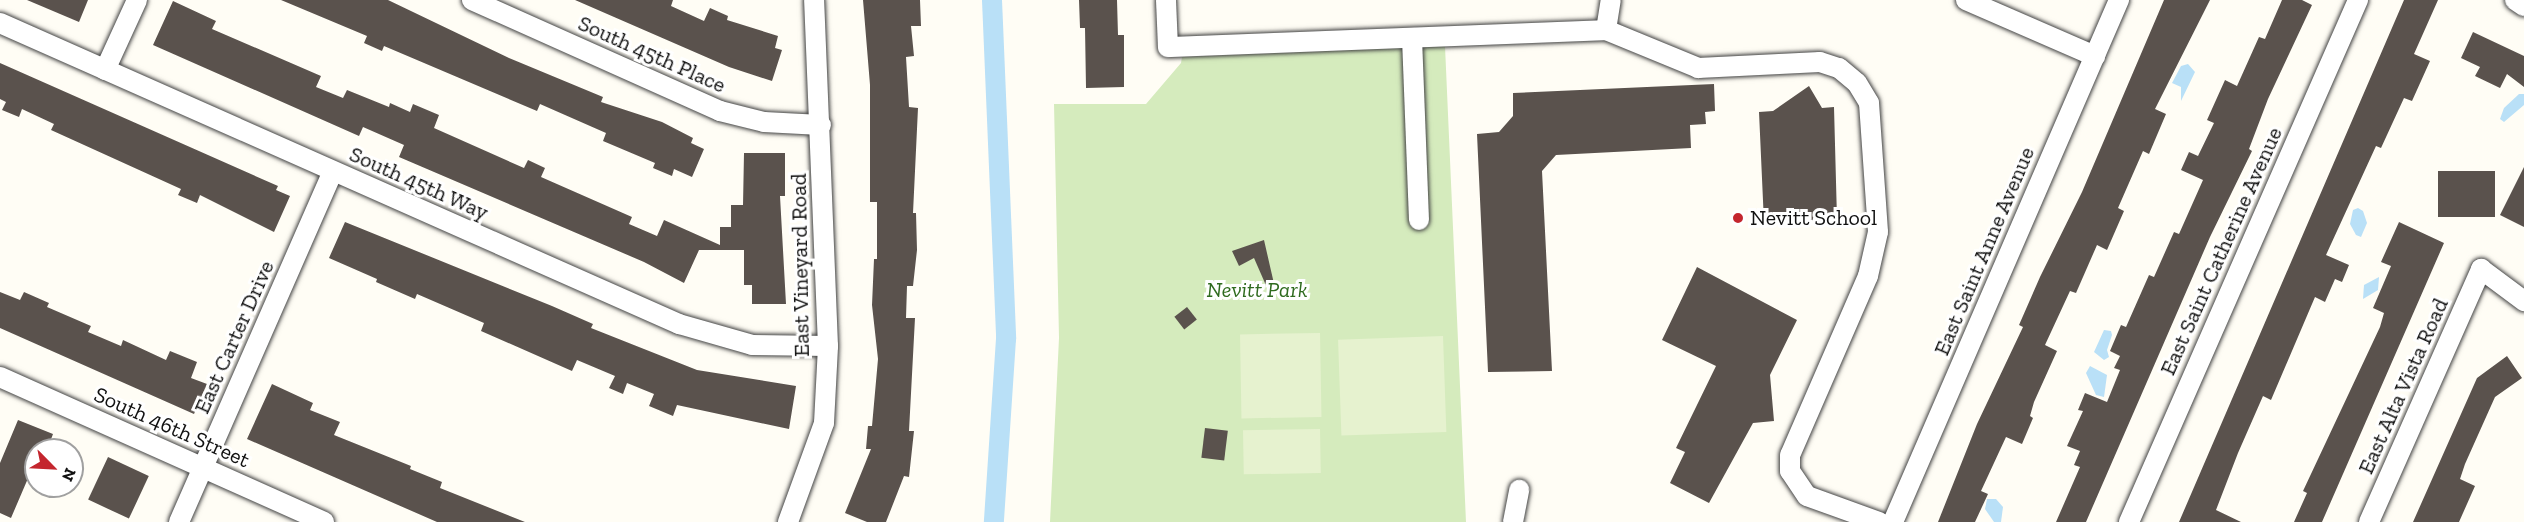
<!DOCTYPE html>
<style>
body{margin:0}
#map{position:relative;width:2524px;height:522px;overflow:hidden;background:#fffdf5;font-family:"Zilla Slab",serif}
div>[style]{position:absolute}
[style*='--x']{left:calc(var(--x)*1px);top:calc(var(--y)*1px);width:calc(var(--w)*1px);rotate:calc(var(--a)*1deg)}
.green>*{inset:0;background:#d5ebbd}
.pitch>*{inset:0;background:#e6f2cf;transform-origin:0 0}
.water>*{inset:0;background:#b9e0f7}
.canal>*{height:20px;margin:-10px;padding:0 10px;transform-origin:10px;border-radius:10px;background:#b9e0f7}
.building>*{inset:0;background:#5a524d;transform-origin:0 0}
.roads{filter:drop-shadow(0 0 2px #444) drop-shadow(0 0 2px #444)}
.minor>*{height:20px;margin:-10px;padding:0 10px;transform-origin:10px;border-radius:10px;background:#fff}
.dots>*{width:16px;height:16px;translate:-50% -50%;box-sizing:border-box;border:3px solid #fff;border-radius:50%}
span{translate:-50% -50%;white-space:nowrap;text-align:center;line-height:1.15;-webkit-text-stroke:6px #fff;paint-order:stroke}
.street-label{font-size:22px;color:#111}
.poi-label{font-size:22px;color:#111}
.left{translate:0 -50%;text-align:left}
.park-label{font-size:22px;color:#2f6b1f;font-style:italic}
.north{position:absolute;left:24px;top:438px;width:60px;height:60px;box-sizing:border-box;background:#fff;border:2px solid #a0a0a0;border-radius:50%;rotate:114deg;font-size:16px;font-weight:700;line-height:24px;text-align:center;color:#111}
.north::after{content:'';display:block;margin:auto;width:21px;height:27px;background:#c4262e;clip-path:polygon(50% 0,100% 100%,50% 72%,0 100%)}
</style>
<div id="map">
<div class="green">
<div style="clip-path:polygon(1445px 46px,1466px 522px,1050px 522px,1059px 338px,1054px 104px,1146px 104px,1181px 63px,1182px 57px)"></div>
</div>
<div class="pitch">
<div style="left:1320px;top:333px;width:84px;height:80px;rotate:89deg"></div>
<div style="left:1443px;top:336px;width:96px;height:105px;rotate:88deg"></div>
<div style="left:1320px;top:429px;width:44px;height:77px;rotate:89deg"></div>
</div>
<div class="water">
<div style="clip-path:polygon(2188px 64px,2195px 72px,2181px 101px,2181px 87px,2172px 83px,2181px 66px)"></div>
<div style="clip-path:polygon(2519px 94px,2524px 94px,2524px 105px,2504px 122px,2500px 119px,2504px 108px)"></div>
<div style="clip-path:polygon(2358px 208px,2363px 211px,2367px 223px,2361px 237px,2356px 235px,2350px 224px,2353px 210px)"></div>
<div style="clip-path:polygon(2379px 277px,2378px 290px,2363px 299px,2364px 285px)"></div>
<div style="clip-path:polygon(2104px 330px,2111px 331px,2112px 335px,2107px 350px,2109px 357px,2104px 360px,2094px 352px)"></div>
<div style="clip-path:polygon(2090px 366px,2107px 375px,2104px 397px,2096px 395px,2086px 373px)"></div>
<div style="clip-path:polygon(1987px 499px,1996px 499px,2003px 507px,2001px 522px,1994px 522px,1985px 509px)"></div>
</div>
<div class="canal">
<div style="--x:992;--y:0;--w:339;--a:87.6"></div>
<div style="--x:1006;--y:339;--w:183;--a:93.8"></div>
</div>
<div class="building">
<div style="clip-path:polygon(27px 0,88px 0,79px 22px)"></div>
<div style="clip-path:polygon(281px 0,388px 0,509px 58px,603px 97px,601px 102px,662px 122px,693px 138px,691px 143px,704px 149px,692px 177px,674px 169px,672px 176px,653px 168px,655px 163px,603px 141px,606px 133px,540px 104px,537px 111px,384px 46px,382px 51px,364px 43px,367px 36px)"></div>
<div style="clip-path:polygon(575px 0,673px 0,671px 6px,704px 21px,710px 8px,728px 16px,727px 20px,778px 36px,775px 48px,782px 50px,772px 81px,729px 67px)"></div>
<div style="clip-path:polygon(863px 0,920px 0,921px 26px,911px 26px,914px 56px,906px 57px,909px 107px,918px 108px,913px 213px,916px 213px,917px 250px,913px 286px,907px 286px,906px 318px,915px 318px,909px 431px,914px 431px,909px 477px,904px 476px,886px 522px,867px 522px,845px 513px,871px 449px,866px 449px,868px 426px,872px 426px,878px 359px,872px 305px,874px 259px,877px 259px,877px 202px,870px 202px,870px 85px)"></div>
<div style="clip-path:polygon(1079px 0,1117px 0,1118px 35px,1124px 35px,1124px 87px,1086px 88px,1085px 28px,1080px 28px)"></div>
<div style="clip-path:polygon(2164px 0,2210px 0,2155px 109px,2166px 114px,2149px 154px,2143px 151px,2118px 208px,2124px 211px,2107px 250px,2097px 245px,2076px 293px,2070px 291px,2045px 345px,2057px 351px,2034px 402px,2030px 416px,2033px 418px,2022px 444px,2006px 437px,1981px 491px,1988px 494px,1975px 522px,1938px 522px,1977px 424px,2023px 327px,2019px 325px,2040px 277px,2082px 192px)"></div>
<div style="clip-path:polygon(2282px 0,2302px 0,2312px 5px,2268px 99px,2249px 149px,2252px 151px,2210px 237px,2086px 522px,2056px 522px,2080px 467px,2074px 465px,2080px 451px,2067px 446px,2083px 411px,2078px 410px,2085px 393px,2107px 402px,2120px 370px,2114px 368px,2120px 356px,2110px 351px,2121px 325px,2126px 327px,2149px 275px,2154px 277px,2174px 232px,2179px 234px,2203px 180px,2181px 170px,2189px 152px,2198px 156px,2214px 123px,2207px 120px,2225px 80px,2237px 86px,2259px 37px,2265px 39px)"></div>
<div style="clip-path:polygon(2404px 0,2438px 0,2414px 54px,2430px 61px,2412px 101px,2404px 98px,2381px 148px,2376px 146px,2326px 255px,2349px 265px,2342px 282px,2335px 279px,2325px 302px,2315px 297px,2271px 400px,2263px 396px,2238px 453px,2216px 510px,2241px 522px,2179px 522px)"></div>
<div style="clip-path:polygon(173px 1px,216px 21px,212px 29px,321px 76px,316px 87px,343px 98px,347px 90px,389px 107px,390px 103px,410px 112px,413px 104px,439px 115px,434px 128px,524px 168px,528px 160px,545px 168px,541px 177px,632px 217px,629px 224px,657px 236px,664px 220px,720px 245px,720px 227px,731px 227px,731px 205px,743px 205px,744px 153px,785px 153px,785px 196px,780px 196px,786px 304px,752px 304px,752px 285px,744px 285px,744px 250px,699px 250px,684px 283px,644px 262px,399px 157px,404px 145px,363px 127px,359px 136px,153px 45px)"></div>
<div style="clip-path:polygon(2473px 32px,2524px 56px,2524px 87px,2507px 74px,2500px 88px,2475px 76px,2480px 67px,2461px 58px)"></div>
<div style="clip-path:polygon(0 63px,278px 186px,276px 190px,290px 196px,274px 232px,200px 195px,197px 203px,178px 195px,181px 189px,51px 130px,54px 124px,22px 109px,19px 117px,2px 110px,6px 102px,0 99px)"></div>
<div style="clip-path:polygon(1714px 84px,1715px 111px,1705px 112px,1706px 124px,1690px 125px,1691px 148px,1556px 155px,1542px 171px,1552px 371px,1488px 372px,1477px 134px,1499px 132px,1513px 116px,1513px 93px)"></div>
<div style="clip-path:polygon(1809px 86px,1822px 108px,1834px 107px,1837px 219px,1764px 223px,1759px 112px,1773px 111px)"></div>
<div style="clip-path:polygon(2524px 167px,2524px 227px,2500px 215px)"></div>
<div style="left:2495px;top:171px;width:46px;height:57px;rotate:90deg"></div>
<div style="clip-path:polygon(345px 222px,552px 306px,593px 324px,591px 328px,697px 370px,796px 386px,789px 429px,677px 405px,673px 416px,649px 406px,654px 394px,627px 383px,623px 394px,609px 388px,615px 376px,577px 360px,572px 371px,481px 331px,484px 323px,417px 294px,415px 299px,376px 282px,377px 279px,329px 258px)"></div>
<div style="clip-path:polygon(2399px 222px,2444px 243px,2322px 522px,2294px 522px,2307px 493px,2303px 491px,2380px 327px,2384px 313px,2373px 308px,2391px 266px,2381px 262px)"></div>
<div style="clip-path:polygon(1264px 240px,1275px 288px,1268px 290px,1254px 258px,1239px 266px,1232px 251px)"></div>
<div style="clip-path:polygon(1697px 267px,1797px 320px,1770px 375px,1774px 421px,1753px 423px,1709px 503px,1670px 483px,1685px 452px,1676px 448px,1716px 366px,1662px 340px)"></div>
<div style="clip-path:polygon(0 292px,20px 300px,24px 292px,49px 303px,47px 307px,91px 326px,88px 332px,121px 346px,123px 340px,166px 360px,170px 351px,197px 362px,191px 378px,207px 384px,194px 414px,0 328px)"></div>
<div style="left:1187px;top:307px;width:16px;height:16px;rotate:52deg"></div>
<div style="clip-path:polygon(2507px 356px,2522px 378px,2495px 397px,2465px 464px,2460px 479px,2475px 486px,2459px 522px,2413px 522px,2477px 378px)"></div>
<div style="clip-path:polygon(272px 384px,313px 403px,310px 410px,340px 422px,334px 435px,411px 466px,410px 469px,442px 482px,440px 488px,525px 522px,437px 522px,247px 439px)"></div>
<div style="clip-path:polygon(18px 420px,53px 434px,47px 450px,36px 450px,36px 471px,32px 469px,11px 518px,0 513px,0 463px)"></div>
<div style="left:1205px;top:428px;width:23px;height:30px;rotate:7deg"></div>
<div style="left:108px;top:457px;width:45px;height:47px;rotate:25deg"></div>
</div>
<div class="roads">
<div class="minor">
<div style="--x:472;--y:0;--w:272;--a:24.1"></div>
<div style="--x:720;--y:111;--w:45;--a:14"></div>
<div style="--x:764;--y:122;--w:57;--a:3"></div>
<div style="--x:1166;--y:0;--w:47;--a:87.6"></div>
<div style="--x:1168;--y:47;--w:438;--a:-2.2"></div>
<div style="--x:1606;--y:30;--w:100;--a:22.4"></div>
<div style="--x:1698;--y:68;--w:122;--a:-2.8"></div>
<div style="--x:1820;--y:62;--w:20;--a:18"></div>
<div style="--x:1839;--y:68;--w:23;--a:40"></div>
<div style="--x:1857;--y:83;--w:23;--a:59"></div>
<div style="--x:1869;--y:103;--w:129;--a:86"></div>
<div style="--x:1878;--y:232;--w:45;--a:102.8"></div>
<div style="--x:1868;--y:276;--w:195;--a:113.5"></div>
<div style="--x:1790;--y:455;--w:16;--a:90"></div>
<div style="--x:1790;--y:471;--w:30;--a:56"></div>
<div style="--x:1807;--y:496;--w:77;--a:19.9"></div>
<div style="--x:1966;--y:0;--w:141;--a:23.5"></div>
<div style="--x:2515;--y:0;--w:11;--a:34"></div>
<div style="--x:0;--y:23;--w:743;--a:23.91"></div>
<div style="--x:679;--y:324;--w:76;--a:16"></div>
<div style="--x:752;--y:345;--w:76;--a:0.8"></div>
<div style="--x:1606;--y:30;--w:30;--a:-81"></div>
<div style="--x:1412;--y:38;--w:182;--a:87.8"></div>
<div style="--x:105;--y:70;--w:77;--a:-65.4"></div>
<div style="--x:0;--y:377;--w:355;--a:24.1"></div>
<div style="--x:179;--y:522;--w:383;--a:-66.3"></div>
<div style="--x:788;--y:522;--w:105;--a:-70"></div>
<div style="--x:824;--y:423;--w:77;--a:-87"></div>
<div style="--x:828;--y:346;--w:346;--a:-92.3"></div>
<div style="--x:1513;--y:522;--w:33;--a:-79"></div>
<div style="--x:1893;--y:522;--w:569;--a:-66.59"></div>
<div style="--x:2129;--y:522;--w:570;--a:-66.31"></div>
<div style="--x:2369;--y:522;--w:277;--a:-66.1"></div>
<div style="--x:2481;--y:269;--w:54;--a:36.7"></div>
</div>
</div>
<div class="dots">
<div style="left:1738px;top:218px;background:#c4262e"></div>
</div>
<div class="street-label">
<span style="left:652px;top:54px;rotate:24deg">South 45th Place</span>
<span style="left:419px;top:183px;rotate:24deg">South 45th Way</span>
<span style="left:1984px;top:251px;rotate:-67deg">East Saint Anne Avenue</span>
<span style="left:2221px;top:251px;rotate:-66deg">East Saint Catherine Avenue</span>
<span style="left:800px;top:265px;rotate:-91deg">East Vineyard Road</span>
<span style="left:234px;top:337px;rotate:-66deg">East Carter Drive</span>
<span style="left:2403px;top:386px;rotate:-66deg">East Alta Vista Road</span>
<span style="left:172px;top:427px;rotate:24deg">South 46th Street</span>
</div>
<div class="poi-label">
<span class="left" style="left:1750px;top:218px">Nevitt School</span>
</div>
<div class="park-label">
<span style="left:1257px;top:290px">Nevitt Park</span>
</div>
<div class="north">N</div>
</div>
